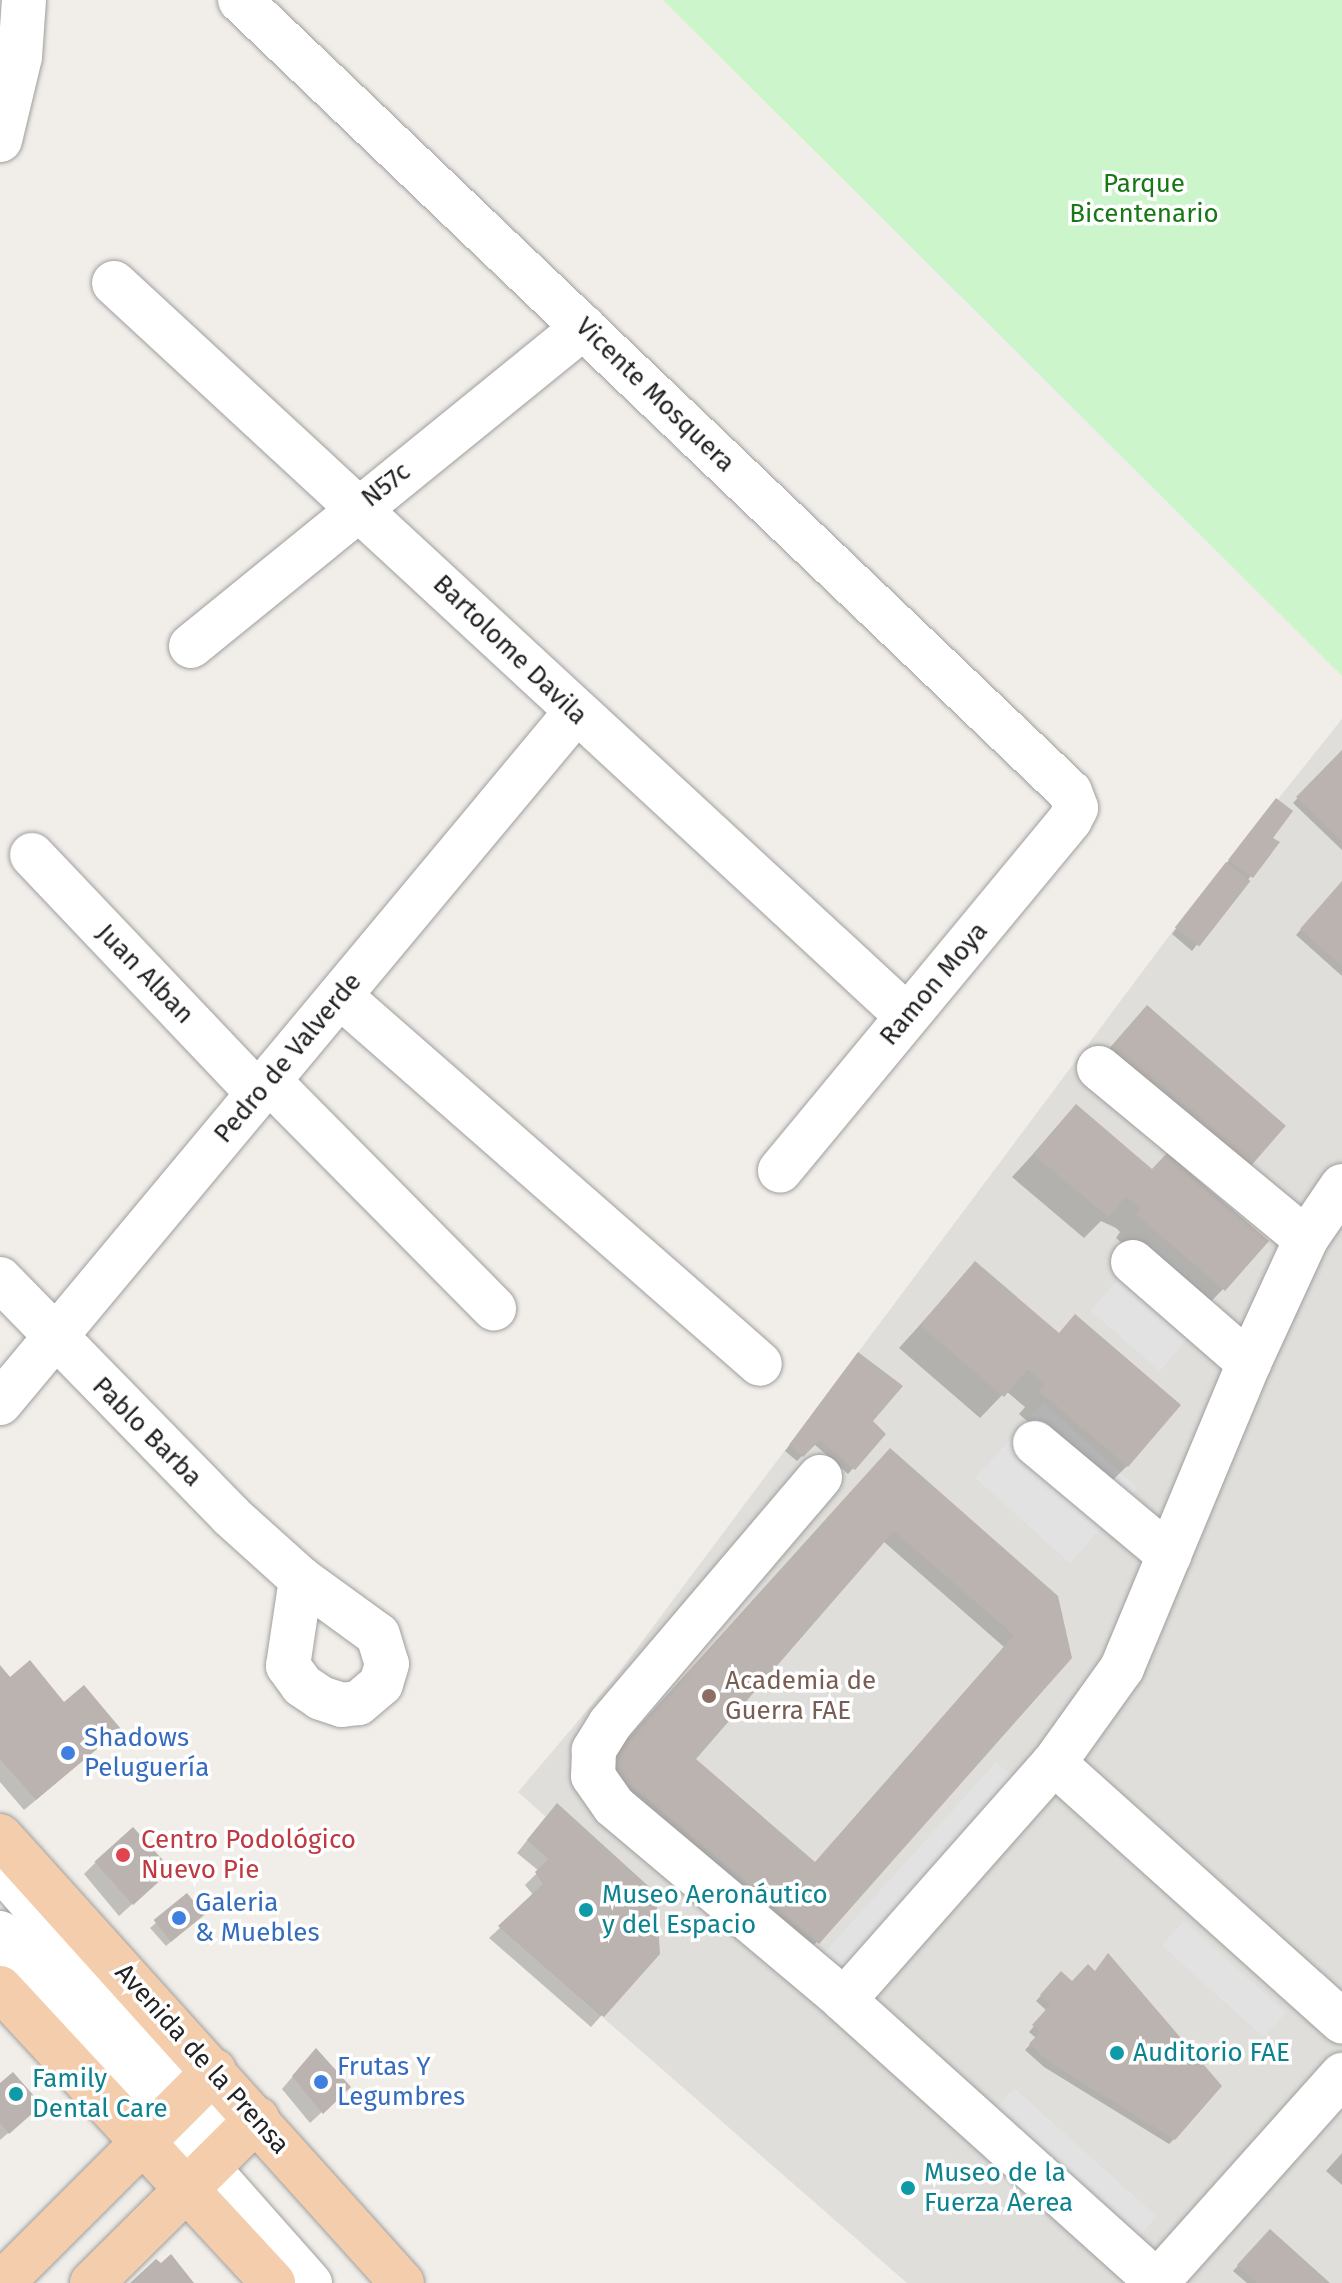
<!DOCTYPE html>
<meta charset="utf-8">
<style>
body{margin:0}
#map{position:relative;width:1342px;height:2283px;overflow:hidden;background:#f1eee9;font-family:"Fira Sans",sans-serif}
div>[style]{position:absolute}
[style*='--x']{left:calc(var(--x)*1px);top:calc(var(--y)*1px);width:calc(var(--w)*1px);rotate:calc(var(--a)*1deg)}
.airport>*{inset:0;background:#e0deda}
.park>*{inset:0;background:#cdf5cc}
.parking>*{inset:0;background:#e2e2e2;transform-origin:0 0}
.shadow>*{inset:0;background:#0003}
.building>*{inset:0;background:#bab3af;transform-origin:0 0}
.roads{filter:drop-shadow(0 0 2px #9f9f9f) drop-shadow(0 0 2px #9f9f9f)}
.minor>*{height:44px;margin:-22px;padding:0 22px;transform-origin:22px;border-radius:22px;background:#fff}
.major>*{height:44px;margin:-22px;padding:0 22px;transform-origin:22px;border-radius:22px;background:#f4ceac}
.dots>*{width:22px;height:22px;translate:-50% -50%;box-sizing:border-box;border:4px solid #fff;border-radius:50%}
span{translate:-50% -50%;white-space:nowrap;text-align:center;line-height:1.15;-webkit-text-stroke:7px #fff;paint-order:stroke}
.park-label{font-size:26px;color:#187817}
.street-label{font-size:26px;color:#222}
.education-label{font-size:26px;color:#785e54}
.left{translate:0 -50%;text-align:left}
.shop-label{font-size:26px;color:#366cbe}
.health-label{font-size:26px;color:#be3a42}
.culture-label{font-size:26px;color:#0d838f}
</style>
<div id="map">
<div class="airport">
<div style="clip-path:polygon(1342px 719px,1342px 2283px,907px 2283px,498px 1926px,543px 1884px,535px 1872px,549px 1859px,527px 1840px,546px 1817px,518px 1792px,617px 1675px,1175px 928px)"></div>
</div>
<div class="park">
<div style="clip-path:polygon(663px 0,1342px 0,1342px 676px)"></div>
</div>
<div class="parking">
<div style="left:1150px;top:1242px;width:92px;height:91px;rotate:41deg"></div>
<div style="left:1043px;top:1403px;width:127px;height:101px;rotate:42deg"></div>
<div style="left:996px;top:1762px;width:30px;height:266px;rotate:42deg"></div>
<div style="left:1184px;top:1921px;width:137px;height:33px;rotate:42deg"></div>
<div style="left:1014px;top:2088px;width:192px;height:33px;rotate:42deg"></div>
</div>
<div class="shadow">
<div style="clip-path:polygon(1342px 752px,1342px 850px,1293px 803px)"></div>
<div style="clip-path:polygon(1271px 805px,1271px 838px,1277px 843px,1192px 951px,1172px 934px)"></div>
<div style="clip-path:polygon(1341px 884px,1342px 885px,1342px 976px,1296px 935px)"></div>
<div style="clip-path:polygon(1076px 1107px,1151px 1171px,1223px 1289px,1201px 1312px,1116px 1238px,1120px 1232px,1116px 1228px,1101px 1221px,1084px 1238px,1012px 1177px)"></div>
<div style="clip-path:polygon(975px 1264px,1127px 1466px,1105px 1488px,1019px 1414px,1025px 1407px,1006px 1391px,980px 1418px,899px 1348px)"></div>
<div style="clip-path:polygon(854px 1360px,871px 1421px,884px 1434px,848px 1474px,814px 1444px,797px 1461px,785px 1451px)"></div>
<div style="clip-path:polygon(evenodd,879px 1462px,1069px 1657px,806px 1954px,592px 1773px,629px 1740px,879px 1462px,883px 1541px,1004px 1647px,815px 1864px,693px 1759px,883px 1541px)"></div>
<div style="clip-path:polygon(0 1668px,10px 1680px,64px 1704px,107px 1740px,24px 1810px,0 1782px)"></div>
<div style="clip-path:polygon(546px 1817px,658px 1953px,591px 2027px,489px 1938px,534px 1896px,525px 1885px,539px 1871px,517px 1853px)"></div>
<div style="clip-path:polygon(95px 1863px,158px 1881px,119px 1916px,84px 1874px)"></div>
<div style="clip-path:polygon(187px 1896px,197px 1919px,166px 1946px,150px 1928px)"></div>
<div style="clip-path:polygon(1061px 1974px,1174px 2139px,1169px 2144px,1044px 2067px,1025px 2050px,1036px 2038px,1029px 2032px,1047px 2011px,1036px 2001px)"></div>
<div style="clip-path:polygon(305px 2062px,349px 2087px,310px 2123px,282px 2089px)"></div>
<div style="clip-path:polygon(0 2086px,28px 2116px,0 2140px)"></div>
<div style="clip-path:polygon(1342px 2153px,1342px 2185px,1326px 2171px)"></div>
<div style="clip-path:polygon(1270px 2232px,1327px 2283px,1247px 2283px,1233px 2271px)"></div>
</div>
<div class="building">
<div style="clip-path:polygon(1342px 750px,1342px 841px,1296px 797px)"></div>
<div style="clip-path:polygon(1276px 798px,1293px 811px,1273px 838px,1280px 842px,1253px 878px,1228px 860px)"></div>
<div style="left:1226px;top:862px;width:31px;height:83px;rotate:38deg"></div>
<div style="clip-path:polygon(1342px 881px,1342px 966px,1300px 929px)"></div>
<div style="left:1147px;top:1005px;width:184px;height:62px;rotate:41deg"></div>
<div style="clip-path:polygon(1076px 1104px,1152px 1169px,1167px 1153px,1269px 1241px,1225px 1291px,1136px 1214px,1141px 1209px,1126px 1196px,1108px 1217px,1033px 1154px)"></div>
<div style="clip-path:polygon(975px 1261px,1059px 1333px,1075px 1314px,1181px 1405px,1128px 1467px,1039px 1391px,1045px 1384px,1028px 1369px,1004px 1397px,920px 1325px)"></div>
<div style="clip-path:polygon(858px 1352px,903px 1386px,873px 1421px,886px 1434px,855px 1470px,820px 1440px,803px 1457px,789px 1445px)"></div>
<div style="clip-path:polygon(evenodd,890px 1448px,1058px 1596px,1072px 1658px,819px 1944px,602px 1761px,625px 1734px,629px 1737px,890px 1448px,894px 1531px,1014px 1635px,815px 1862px,696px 1759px,894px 1531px)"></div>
<div style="clip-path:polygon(30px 1660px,64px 1702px,84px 1685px,121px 1729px,36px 1800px,0 1759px,0 1665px,10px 1677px)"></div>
<div style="clip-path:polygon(557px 1803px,656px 1893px,660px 1954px,604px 2017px,498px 1926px,544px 1883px,535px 1872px,549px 1859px,527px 1840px)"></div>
<div style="left:133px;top:1827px;width:58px;height:52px;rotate:48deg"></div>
<div style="left:187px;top:1893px;width:28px;height:43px;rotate:51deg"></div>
<div style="clip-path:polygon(1108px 1953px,1222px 2086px,1175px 2140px,1049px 2062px,1029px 2044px,1040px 2032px,1032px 2025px,1050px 2005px,1040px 1995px,1061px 1971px,1072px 1981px,1088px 1964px,1095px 1971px)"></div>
<div style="clip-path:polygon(316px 2048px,351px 2087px,323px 2114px,292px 2076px)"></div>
<div style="clip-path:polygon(13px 2072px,42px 2105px,9px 2134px,0 2123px,0 2083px)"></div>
<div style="clip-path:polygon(1270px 2229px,1330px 2283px,1257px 2283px,1237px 2265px)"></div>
<div style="clip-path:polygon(171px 2254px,194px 2283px,130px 2283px,156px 2259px,161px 2263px)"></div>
</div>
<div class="roads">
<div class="minor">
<div style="--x:240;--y:0;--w:1147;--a:43.66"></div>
<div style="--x:1070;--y:792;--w:17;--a:69"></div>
<div style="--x:1076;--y:808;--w:13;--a:117"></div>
<div style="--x:1070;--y:820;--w:455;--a:129.6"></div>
<div style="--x:0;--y:140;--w:85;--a:-76.5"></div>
<div style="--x:20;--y:57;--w:57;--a:-86"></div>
<div style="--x:114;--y:283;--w:1080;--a:42.75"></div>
<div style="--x:191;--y:646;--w:506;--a:-39.07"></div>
<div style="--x:32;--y:855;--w:328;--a:46.5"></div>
<div style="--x:340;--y:996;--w:558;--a:41.22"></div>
<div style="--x:1099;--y:1068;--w:268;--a:39.6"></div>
<div style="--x:269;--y:1081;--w:320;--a:45.3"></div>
<div style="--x:1133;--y:1262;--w:154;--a:41"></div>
<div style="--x:0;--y:1279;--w:331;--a:45.7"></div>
<div style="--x:231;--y:1516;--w:94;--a:42"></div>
<div style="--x:301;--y:1579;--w:95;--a:36"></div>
<div style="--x:378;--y:1635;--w:30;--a:73"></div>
<div style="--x:387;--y:1664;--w:21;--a:107"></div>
<div style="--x:381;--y:1684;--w:30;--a:140"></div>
<div style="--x:358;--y:1703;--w:16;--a:173"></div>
<div style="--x:342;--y:1705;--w:22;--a:-162"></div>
<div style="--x:321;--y:1698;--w:23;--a:-146"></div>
<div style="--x:302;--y:1685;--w:24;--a:-126"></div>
<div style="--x:288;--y:1666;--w:88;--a:-81.5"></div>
<div style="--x:0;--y:1403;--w:898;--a:-50.19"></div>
<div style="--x:1035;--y:1443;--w:175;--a:39.9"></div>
<div style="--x:820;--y:1477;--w:324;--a:130.4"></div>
<div style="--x:610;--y:1724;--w:31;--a:122"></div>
<div style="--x:594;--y:1750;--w:26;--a:92"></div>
<div style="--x:593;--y:1776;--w:37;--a:55"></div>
<div style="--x:614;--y:1806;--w:301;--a:40.1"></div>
<div style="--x:844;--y:2000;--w:423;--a:42"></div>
<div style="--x:1054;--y:1763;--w:387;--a:41.9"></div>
<div style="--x:15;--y:1884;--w:337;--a:49"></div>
<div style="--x:0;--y:1933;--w:468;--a:48.5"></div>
<div style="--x:844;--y:2000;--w:317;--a:-48.5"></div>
<div style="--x:1054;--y:1763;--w:117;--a:-54.4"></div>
<div style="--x:1122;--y:1668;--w:330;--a:-67.4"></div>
<div style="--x:1249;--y:1363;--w:136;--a:-65.3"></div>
<div style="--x:1306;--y:1239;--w:64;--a:-55.8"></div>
<div style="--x:1157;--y:2282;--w:278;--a:-48.2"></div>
</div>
<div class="major">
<div style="--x:0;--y:1836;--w:601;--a:48.03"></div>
<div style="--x:0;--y:1988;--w:402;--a:47.2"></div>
<div style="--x:2;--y:2283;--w:300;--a:-45"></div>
<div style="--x:92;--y:2283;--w:233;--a:-44.8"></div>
</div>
</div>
<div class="dots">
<div style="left:709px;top:1696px;background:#8d6e63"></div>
<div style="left:68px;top:1753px;background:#3f7fe0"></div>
<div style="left:123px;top:1855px;background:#e0444e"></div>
<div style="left:586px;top:1910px;background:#0f9aa8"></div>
<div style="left:179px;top:1918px;background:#3f7fe0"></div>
<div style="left:1117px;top:2053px;background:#0f9aa8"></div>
<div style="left:321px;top:2082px;background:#3f7fe0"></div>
<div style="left:16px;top:2094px;background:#0f9aa8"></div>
<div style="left:908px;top:2188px;background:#0f9aa8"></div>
</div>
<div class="park-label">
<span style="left:1144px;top:199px">Parque<br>Bicentenario</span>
</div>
<div class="street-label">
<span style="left:655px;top:395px;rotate:44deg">Vicente Mosquera</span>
<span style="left:386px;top:485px;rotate:-39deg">N57c</span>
<span style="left:510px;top:650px;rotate:44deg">Bartolome Davila</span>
<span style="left:145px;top:974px;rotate:46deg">Juan Alban</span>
<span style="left:934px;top:984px;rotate:-50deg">Ramon Moya</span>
<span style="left:288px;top:1058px;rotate:-50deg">Pedro de Valverde</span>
<span style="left:147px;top:1432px;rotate:45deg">Pablo Barba</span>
<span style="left:202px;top:2059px;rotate:48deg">Avenida de la Prensa</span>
</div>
<div class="education-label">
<span class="left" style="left:725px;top:1696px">Academia de<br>Guerra FAE</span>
</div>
<div class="shop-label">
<span class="left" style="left:84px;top:1753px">Shadows<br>Peluguería</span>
<span class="left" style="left:195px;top:1918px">Galeria<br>&amp; Muebles</span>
<span class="left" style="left:337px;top:2082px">Frutas Y<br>Legumbres</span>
</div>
<div class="health-label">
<span class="left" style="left:141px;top:1855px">Centro Podológico<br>Nuevo Pie</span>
</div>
<div class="culture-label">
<span class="left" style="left:602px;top:1910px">Museo Aeronáutico<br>y del Espacio</span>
<span class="left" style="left:1133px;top:2053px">Auditorio FAE</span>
<span class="left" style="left:32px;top:2094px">Family<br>Dental Care</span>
<span class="left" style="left:924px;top:2188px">Museo de la<br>Fuerza Aerea</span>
</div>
</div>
